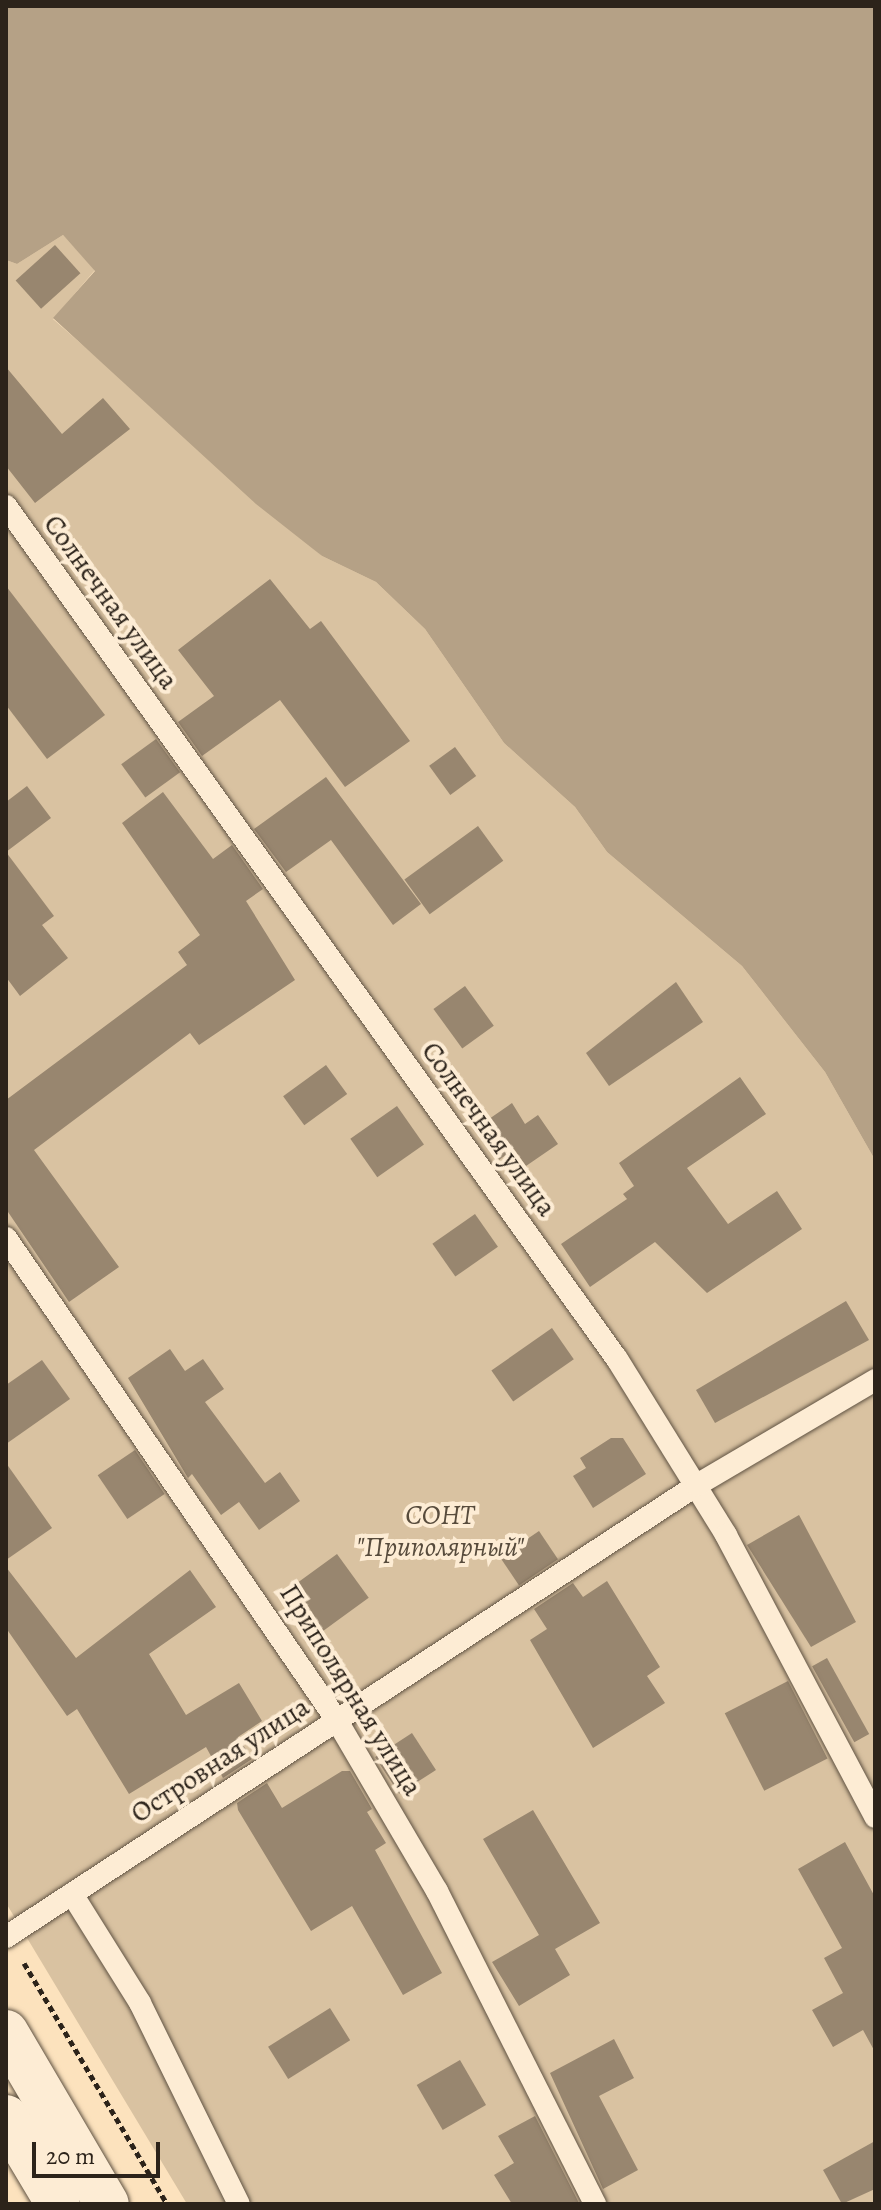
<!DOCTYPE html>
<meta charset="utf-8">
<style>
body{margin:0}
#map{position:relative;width:881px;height:2210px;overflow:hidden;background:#fce2bd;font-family:Alegreya,serif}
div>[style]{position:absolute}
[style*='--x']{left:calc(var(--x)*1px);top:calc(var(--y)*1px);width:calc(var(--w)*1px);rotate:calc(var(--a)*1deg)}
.green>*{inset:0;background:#d9c2a1}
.water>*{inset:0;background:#b5a186}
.building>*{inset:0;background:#98866f;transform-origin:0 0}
.path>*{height:5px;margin-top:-2.5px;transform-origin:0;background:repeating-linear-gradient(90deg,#2c231a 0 6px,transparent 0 10px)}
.roads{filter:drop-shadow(0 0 2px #605343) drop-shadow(0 0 2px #605343)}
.service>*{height:22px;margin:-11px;padding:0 11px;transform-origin:11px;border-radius:11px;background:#fdecd4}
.secondary>*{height:44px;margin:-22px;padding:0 22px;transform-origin:22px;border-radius:22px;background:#fdecd4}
span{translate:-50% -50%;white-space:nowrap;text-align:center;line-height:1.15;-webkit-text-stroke:8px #fdecd4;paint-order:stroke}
.street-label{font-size:28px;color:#2c231a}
.park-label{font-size:28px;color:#574b3c;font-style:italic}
.frame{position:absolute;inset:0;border:8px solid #2c231a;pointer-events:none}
.scale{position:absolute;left:32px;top:2142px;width:128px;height:36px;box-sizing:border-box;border:4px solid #2c231a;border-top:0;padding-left:10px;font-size:24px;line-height:28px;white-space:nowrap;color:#2c231a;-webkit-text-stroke:6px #fdecd4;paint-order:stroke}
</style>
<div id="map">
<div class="green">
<div style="clip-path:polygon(63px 235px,95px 270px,53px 319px,322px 556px,376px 582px,425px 629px,504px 743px,575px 807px,607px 852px,742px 966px,825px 1072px,875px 1160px,875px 2204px,187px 2204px,6px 1903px,6px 260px,17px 264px)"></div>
</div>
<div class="water">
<div style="clip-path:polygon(6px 6px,875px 6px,875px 1160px,825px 1072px,742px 966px,607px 852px,575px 807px,504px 743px,425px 629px,376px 582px,322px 556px,256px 504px,53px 318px,95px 271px,63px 235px,17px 264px,6px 260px)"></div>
</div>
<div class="building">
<div style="left:55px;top:245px;width:38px;height:53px;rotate:48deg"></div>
<div style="clip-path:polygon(6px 367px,62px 434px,103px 398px,130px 429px,35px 503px,6px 466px)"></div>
<div style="clip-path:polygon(270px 579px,310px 629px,321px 621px,410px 741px,345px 787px,280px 700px,202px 756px,178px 722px,214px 696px,178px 650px)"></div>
<div style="clip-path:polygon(6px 586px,105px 715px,47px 759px,6px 705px)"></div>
<div style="left:156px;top:739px;width:41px;height:43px;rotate:54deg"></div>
<div style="left:455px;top:747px;width:36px;height:32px;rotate:54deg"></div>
<div style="clip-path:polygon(326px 777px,421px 904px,393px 925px,331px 840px,286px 872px,254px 829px)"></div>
<div style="clip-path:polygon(27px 786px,51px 818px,6px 852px,54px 916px,42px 925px,68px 958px,20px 996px,6px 977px,6px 802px)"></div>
<div style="clip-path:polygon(163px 792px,213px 859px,232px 845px,263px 889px,246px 901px,295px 980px,199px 1045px,190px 1033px,34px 1150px,119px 1267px,69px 1302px,6px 1209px,6px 1100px,187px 965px,178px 952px,200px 935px,122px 823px)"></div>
<div style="left:478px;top:826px;width:43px;height:91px;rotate:54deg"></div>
<div style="clip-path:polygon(676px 982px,703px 1022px,609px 1086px,586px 1053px)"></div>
<div style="left:465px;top:986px;width:49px;height:39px;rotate:54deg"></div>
<div style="left:326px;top:1065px;width:36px;height:53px;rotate:54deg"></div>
<div style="clip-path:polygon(740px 1077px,766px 1114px,687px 1168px,728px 1224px,777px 1191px,802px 1229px,707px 1293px,655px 1242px,590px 1287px,561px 1244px,627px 1199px,623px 1194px,634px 1186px,619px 1163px)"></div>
<div style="clip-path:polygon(512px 1103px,525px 1124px,538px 1115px,558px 1144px,526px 1166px,514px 1149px,499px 1160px,476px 1128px)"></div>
<div style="left:397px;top:1106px;width:47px;height:57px;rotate:55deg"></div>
<div style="left:475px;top:1214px;width:40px;height:52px;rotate:55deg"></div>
<div style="clip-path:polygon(846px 1301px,869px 1340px,715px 1423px,696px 1390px)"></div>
<div style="left:552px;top:1328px;width:38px;height:74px;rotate:55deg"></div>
<div style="clip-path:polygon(170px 1349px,185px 1371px,203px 1359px,224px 1389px,205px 1402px,265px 1483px,280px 1472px,300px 1501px,259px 1530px,239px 1502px,221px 1515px,192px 1474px,188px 1478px,128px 1378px)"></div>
<div style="clip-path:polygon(42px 1360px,70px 1399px,6px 1444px,6px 1385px)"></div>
<div style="clip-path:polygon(611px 1438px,623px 1438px,646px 1474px,593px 1508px,573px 1476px,586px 1468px,580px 1458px)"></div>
<div style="left:135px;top:1450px;width:53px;height:45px;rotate:56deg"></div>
<div style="clip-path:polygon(6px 1463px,52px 1528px,6px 1560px)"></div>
<div style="clip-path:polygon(799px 1515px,856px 1622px,811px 1647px,747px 1545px)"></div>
<div style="left:539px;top:1531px;width:34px;height:47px;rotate:56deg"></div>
<div style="left:337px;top:1554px;width:54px;height:62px;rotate:54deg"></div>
<div style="clip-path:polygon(6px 1567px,76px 1658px,190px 1570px,216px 1607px,149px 1654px,186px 1715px,239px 1683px,262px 1721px,238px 1737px,252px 1759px,223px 1778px,206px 1747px,129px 1794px,77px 1709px,67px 1716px,6px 1628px)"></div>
<div style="clip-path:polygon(607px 1581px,660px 1667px,647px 1676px,665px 1703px,593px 1748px,530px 1640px,547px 1629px,534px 1609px,573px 1583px,583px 1597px)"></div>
<div style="left:827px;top:1658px;width:87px;height:17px;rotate:61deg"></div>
<div style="left:788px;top:1681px;width:87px;height:71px;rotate:63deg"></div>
<div style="left:412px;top:1733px;width:44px;height:44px;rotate:57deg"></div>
<div style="clip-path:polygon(342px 1771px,350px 1771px,372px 1809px,367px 1812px,386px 1843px,375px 1850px,442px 1973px,403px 1995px,352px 1906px,311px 1931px,238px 1810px,237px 1803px,267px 1783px,282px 1808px)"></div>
<div style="clip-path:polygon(533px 1810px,600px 1923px,555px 1949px,570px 1975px,519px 2006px,492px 1962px,539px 1935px,483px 1839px)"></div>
<div style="clip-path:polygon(845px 1842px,875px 1897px,875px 2052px,863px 2030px,833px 2047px,812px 2010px,843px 1993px,824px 1958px,842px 1948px,798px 1869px)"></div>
<div style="left:330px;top:2008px;width:38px;height:73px;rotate:58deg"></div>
<div style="clip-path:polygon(614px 2039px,634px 2078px,599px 2096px,638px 2170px,603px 2189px,550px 2073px)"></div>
<div style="left:460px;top:2060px;width:52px;height:50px;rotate:60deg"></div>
<div style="clip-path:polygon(535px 2116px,579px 2203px,577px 2204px,512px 2204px,494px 2175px,514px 2163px,498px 2136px)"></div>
<div style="clip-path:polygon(875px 2141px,875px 2189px,842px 2204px,823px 2170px)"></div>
</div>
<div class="path">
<div style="--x:24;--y:1963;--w:280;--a:59.3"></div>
</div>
<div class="roads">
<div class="service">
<div style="--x:6;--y:506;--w:1049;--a:54.39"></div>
<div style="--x:617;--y:1359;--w:207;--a:58.2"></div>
<div style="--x:726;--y:1535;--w:319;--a:62.1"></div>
<div style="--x:6;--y:1238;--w:583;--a:55.55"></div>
<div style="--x:336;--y:1719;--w:199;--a:59.6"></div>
<div style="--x:437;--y:1891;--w:351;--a:63.2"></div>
<div style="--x:72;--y:1894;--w:128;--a:58"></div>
<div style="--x:140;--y:2003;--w:224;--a:63.8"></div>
<div style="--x:6;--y:1937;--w:826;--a:-33.19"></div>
<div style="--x:697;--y:1485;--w:207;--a:-30.5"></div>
</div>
<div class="secondary">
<div style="--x:6;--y:2032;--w:199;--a:59.6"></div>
<div style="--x:6;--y:2117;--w:101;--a:59.1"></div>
</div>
</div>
<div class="street-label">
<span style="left:111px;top:602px;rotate:54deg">Солнечная улица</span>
<span style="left:489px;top:1129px;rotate:54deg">Солнечная улица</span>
<span style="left:351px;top:1690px;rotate:58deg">Приполярная улица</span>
<span style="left:220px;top:1760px;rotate:-33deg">Островная улица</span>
</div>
<div class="park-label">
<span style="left:440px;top:1531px">СОНТ<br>"Приполярный"</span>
</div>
<div class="frame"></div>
<div class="scale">20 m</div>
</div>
